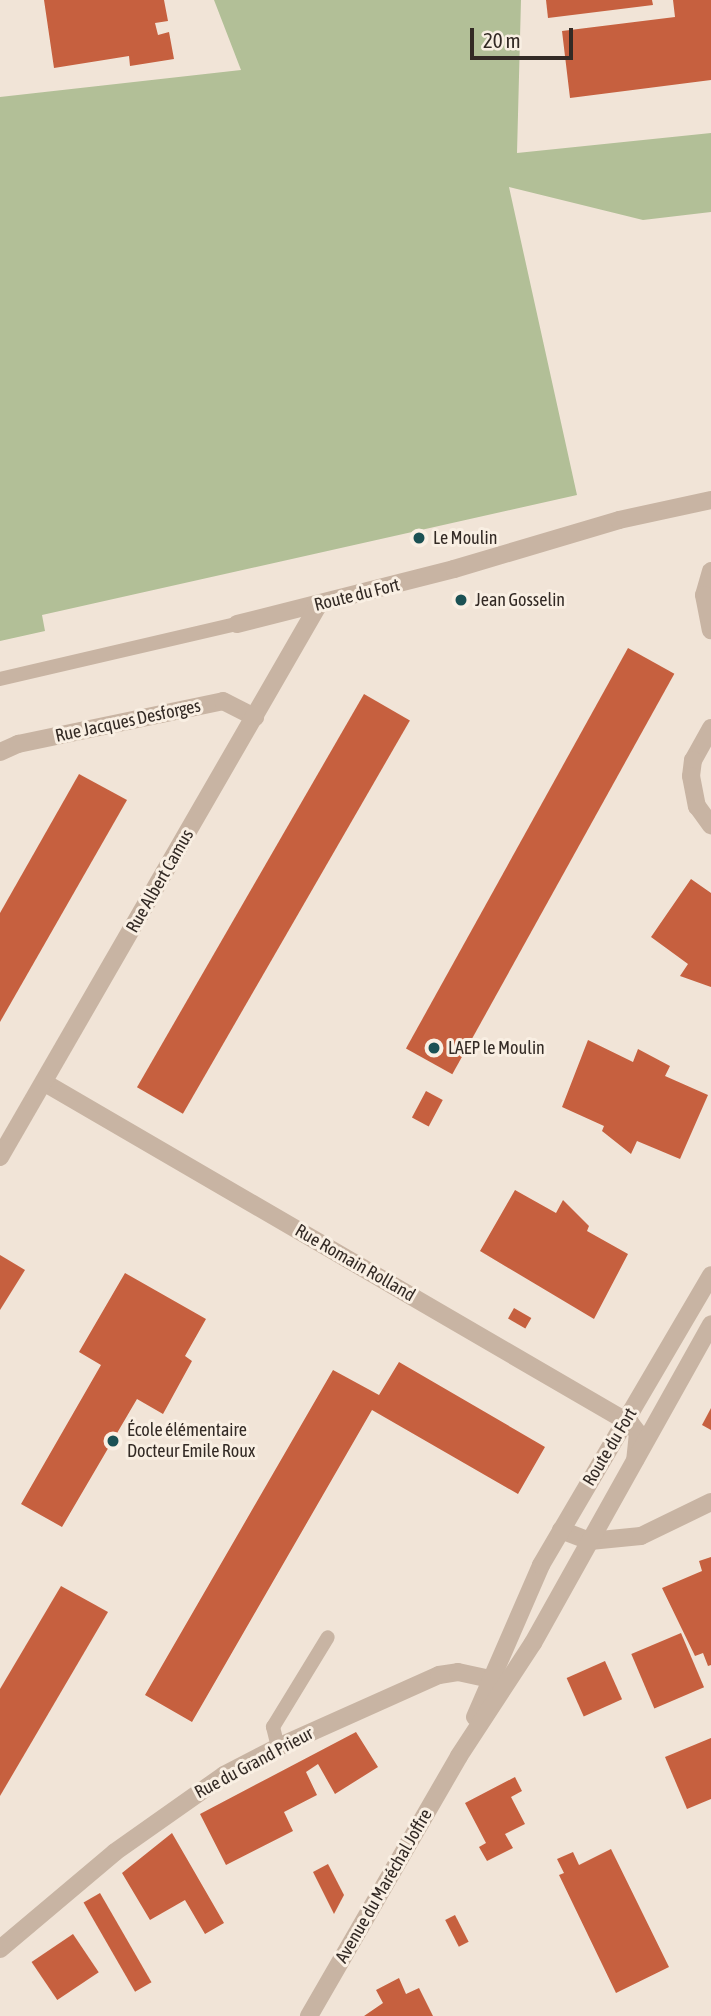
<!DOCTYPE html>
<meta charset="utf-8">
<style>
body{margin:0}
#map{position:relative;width:711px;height:2016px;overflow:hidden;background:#f1e4d7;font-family:"Asap Condensed",sans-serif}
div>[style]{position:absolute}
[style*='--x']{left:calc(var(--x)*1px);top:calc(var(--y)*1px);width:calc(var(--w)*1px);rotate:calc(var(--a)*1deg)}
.green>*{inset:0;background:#b2bf97}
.building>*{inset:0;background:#c6603f;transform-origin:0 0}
.service>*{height:14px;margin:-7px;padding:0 7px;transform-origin:7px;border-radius:7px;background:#c8b4a3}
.minor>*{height:18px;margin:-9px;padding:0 9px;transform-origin:9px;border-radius:9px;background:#c8b4a3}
.tertiary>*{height:18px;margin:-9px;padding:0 9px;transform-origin:9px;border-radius:9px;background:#c8b4a3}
.dots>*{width:19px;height:19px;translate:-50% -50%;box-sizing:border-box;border:4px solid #f9efe3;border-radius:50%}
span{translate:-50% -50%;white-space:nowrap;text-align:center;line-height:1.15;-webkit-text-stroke:6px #f9efe3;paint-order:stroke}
.poi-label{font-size:18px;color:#332a25}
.left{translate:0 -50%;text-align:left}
.street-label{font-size:18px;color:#332a25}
.scale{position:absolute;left:470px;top:28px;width:103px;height:32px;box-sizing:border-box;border:4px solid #332a25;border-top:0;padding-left:9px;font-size:21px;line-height:24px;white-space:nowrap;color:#332a25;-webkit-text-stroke:5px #f9efe3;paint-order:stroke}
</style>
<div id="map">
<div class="green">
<div style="clip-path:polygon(214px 0,521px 0,517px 153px,711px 133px,711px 212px,643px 220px,509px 187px,577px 495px,42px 615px,45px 631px,0 641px,0 97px,241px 70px)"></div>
</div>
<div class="building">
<div style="clip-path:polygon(44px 0,164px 0,168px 21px,155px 23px,158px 35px,169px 32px,174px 59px,130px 66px,129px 56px,54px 68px)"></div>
<div style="clip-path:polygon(546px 0,652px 0,653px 5px,548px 18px)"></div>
<div style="clip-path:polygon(673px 0,711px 0,711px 80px,570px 98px,562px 31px,675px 17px)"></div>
<div style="left:628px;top:648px;width:53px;height:458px;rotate:29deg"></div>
<div style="left:364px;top:694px;width:53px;height:454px;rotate:30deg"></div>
<div style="clip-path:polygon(79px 774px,127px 800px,0 1022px,0 913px)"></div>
<div style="clip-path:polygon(691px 879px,711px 893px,711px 987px,680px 976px,688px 964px,651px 937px)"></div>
<div style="clip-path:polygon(588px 1040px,633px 1062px,638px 1049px,670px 1066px,665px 1076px,708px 1095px,680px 1159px,637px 1141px,631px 1154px,602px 1131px,604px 1126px,562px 1107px)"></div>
<div style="left:426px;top:1091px;width:19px;height:30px;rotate:28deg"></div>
<div style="clip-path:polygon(515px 1190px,556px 1213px,563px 1200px,589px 1226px,587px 1231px,628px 1254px,594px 1319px,480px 1251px)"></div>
<div style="clip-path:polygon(0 1255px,25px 1270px,0 1310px)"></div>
<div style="clip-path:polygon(125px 1273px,206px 1319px,185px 1356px,192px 1361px,163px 1414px,137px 1399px,62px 1527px,21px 1504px,101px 1365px,79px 1352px)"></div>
<div style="left:514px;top:1308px;width:20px;height:12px;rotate:30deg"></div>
<div style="clip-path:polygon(399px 1362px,545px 1447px,518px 1494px,372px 1410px,192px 1722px,145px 1695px,333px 1370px,379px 1395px)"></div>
<div style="clip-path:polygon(711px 1408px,711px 1430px,702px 1425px)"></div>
<div style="clip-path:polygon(711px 1557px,711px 1665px,708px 1666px,703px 1653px,695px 1656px,662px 1588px,702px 1571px,699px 1561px)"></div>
<div style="clip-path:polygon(61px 1586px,108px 1612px,0 1796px,0 1689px)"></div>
<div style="left:681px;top:1633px;width:59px;height:54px;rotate:67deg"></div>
<div style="left:605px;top:1661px;width:42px;height:42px;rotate:66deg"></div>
<div style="clip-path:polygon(356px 1732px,378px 1767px,335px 1794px,318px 1764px,306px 1772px,317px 1795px,284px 1812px,293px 1831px,226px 1865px,200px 1814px)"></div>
<div style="clip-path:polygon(711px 1738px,711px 1799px,687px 1809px,665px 1757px)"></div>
<div style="clip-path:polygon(515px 1777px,522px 1791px,511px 1797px,525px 1824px,505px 1834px,513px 1848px,487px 1861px,479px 1847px,486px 1843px,465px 1803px)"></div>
<div style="clip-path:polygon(172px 1833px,224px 1923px,205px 1934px,185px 1900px,150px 1920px,122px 1873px)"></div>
<div style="clip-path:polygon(611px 1849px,669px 1967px,616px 1993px,559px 1875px,564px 1873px,557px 1859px,573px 1852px,579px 1865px)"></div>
<div style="clip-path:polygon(328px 1864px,344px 1895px,334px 1914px,313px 1872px)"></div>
<div style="left:100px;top:1893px;width:103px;height:19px;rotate:60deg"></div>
<div style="left:455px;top:1915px;width:30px;height:11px;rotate:63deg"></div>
<div style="left:73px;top:1934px;width:46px;height:50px;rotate:56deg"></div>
<div style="clip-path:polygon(399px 1978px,406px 1994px,419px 1988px,433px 2016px,364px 2016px,383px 2003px,376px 1990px)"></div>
</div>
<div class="service">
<div style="--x:0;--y:679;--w:243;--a:-13.1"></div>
<div style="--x:278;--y:1747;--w:21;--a:-104"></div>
<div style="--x:273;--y:1727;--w:105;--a:-58.6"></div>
</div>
<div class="minor">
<div style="--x:711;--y:571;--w:25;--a:106"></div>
<div style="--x:704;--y:595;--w:36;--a:79"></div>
<div style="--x:237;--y:624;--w:224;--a:-14.2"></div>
<div style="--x:454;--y:569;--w:172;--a:-16.5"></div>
<div style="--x:619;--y:520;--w:94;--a:-12.3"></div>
<div style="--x:711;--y:728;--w:37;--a:119"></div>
<div style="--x:693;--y:760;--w:16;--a:97"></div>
<div style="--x:691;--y:776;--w:31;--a:79"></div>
<div style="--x:697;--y:806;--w:24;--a:54"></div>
<div style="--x:0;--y:752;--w:20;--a:-24"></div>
<div style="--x:18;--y:744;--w:209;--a:-11.8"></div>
<div style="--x:223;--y:701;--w:36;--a:27"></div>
<div style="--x:45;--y:1083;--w:678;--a:30.2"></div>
<div style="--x:631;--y:1424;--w:11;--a:52"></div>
<div style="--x:638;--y:1433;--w:27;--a:96"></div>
<div style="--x:0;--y:1157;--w:638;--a:-60.02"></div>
<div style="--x:561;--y:1530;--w:31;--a:21"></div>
<div style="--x:590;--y:1541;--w:51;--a:-5.6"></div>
<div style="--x:641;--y:1536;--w:78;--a:-25.9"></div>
<div style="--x:0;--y:1949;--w:150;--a:-40.1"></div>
<div style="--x:115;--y:1852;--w:133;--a:-35.2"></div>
<div style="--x:224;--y:1775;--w:61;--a:-27.4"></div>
<div style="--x:278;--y:1747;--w:176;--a:-24.1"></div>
<div style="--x:439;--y:1675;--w:19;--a:-9"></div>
<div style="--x:458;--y:1672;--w:47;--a:12.3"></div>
</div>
<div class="tertiary">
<div style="--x:475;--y:1717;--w:166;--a:-66.5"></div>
<div style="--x:541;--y:1565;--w:336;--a:-59.6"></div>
<div style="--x:309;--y:2016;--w:300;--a:-60"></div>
<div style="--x:459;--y:1756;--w:135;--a:-56.8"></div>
<div style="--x:533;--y:1643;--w:365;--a:-60.8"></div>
</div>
<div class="dots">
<div style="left:419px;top:538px;background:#1b5154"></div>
<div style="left:461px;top:600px;background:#1b5154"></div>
<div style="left:434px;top:1048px;background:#1b5154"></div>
<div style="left:113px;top:1441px;background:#1b5154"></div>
</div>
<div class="poi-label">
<span class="left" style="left:433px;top:538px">Le Moulin</span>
<span class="left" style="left:475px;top:600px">Jean Gosselin</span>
<span class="left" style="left:448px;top:1048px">LAEP le Moulin</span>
<span class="left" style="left:127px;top:1441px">École élémentaire<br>Docteur Emile Roux</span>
</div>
<div class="street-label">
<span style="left:357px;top:595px;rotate:-14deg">Route du Fort</span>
<span style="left:128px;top:721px;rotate:-12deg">Rue Jacques Desforges</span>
<span style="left:160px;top:881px;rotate:-60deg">Rue Albert Camus</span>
<span style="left:355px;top:1263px;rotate:30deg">Rue Romain Rolland</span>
<span style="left:610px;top:1447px;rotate:-59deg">Route du Fort</span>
<span style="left:254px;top:1763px;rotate:-28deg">Rue du Grand Prieur</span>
<span style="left:384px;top:1886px;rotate:-60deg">Avenue du Maréchal Joffre</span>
</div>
<div class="scale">20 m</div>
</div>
